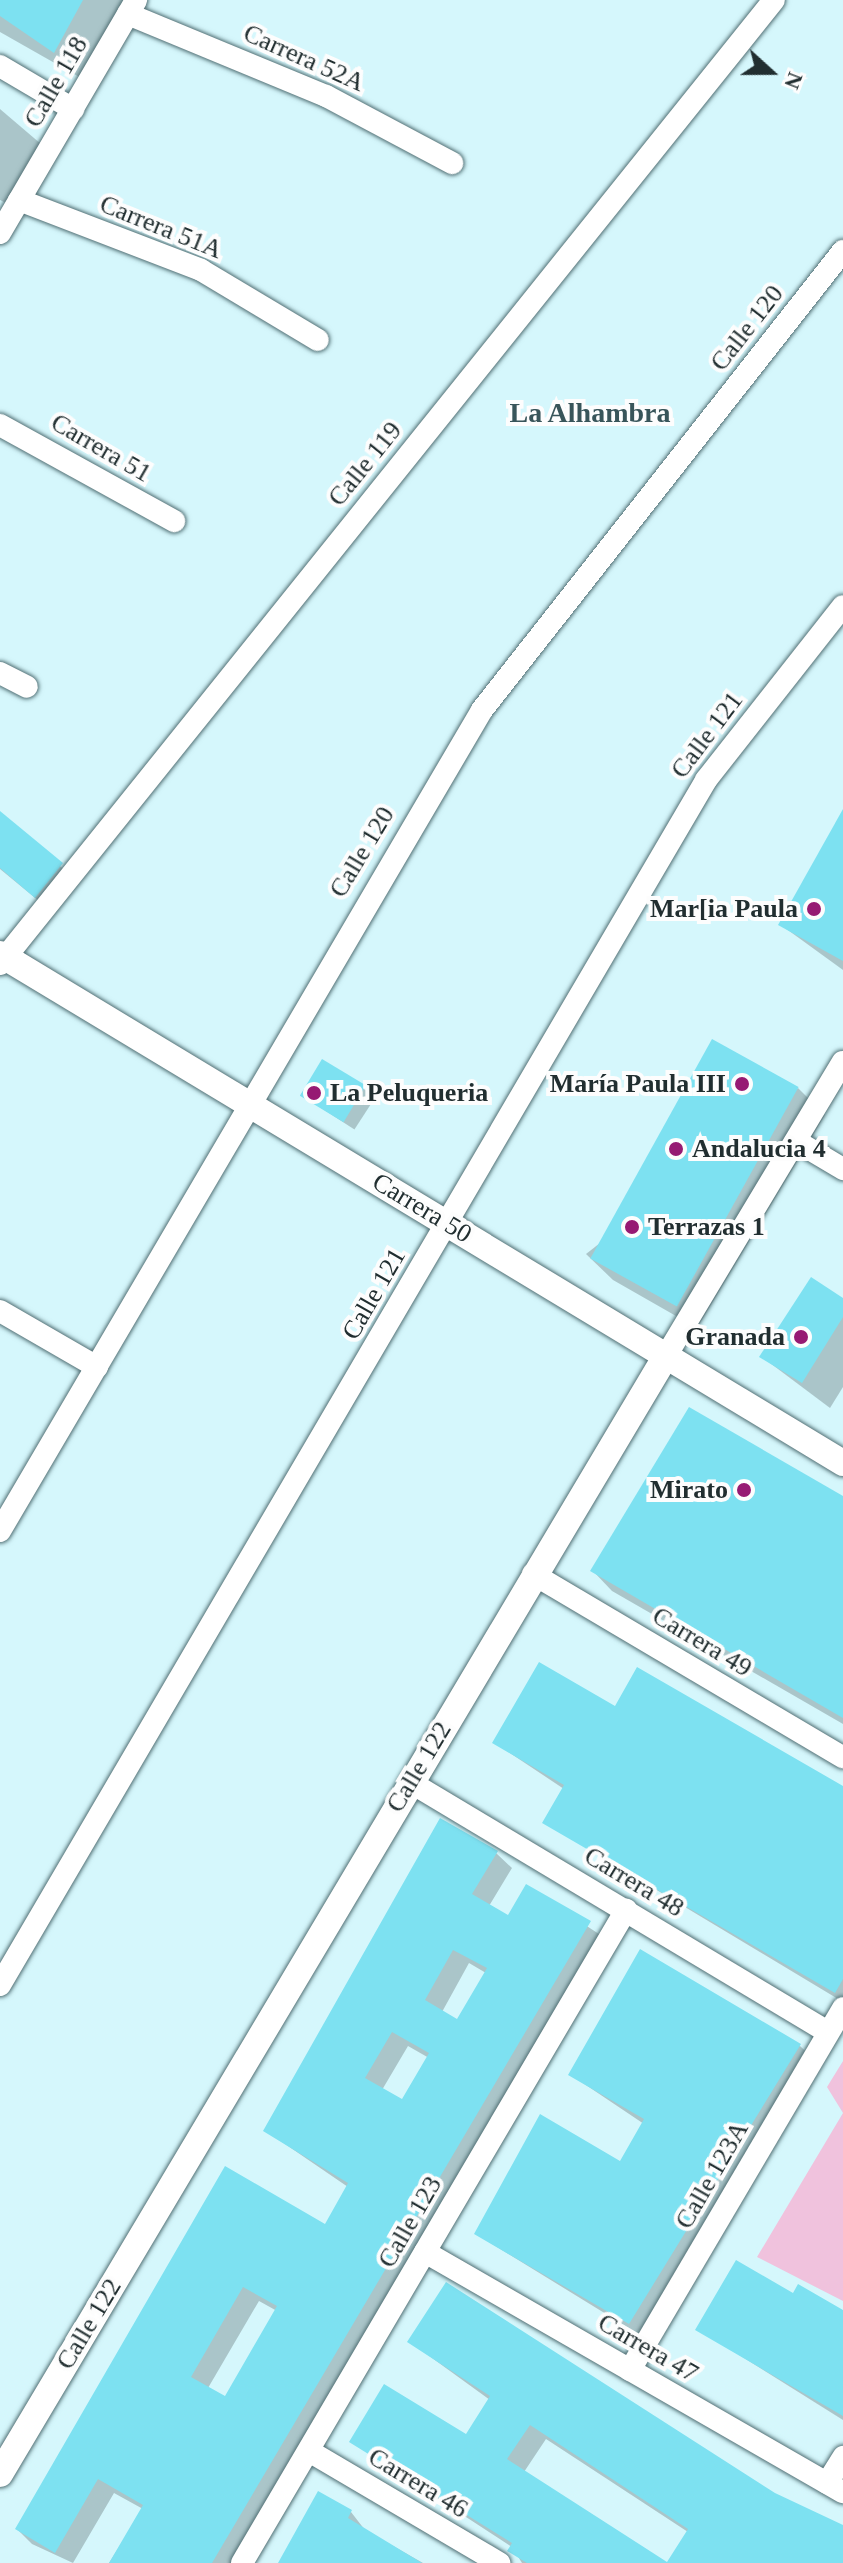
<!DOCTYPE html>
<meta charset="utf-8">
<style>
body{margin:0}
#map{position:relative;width:843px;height:2563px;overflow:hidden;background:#d5f7fc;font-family:Georgia,serif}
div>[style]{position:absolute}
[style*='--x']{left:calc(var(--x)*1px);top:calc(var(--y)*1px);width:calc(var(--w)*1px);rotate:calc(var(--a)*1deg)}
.green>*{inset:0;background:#f0c2dd}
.shadow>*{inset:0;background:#0003;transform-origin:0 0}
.building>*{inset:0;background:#7de1f1;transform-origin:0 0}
.roads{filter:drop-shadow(0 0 2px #516f74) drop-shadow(0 0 2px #516f74)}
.minor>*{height:22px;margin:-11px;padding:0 11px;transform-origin:11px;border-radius:11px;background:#fff}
.tertiary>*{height:26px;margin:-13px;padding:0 13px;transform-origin:13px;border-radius:13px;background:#fff}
.dots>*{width:22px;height:22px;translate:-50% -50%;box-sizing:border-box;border:4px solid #fdfdfd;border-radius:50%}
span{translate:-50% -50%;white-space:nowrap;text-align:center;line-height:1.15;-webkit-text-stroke:8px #fdfdfd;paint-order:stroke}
.street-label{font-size:26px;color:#212e30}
.poi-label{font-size:26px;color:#212e30;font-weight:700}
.right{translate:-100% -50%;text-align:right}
.left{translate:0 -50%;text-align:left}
.neighbourhood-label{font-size:28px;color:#38555a;font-weight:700}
.north{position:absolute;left:731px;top:32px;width:80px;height:80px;-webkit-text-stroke:6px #fdfdfd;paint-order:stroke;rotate:111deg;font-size:22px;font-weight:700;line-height:32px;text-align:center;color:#212e30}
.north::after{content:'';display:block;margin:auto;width:28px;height:36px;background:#212e30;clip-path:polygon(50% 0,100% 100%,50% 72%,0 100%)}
</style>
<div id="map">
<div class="green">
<div style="clip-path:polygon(843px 2061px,843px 2301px,757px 2257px,843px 2113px,827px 2087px)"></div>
</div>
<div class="shadow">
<div style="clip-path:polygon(0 0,132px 0,81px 78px,0 32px)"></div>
<div style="clip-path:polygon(0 109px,41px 144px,6px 203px,0 200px)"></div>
<div style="clip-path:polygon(843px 813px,843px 970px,781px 925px)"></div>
<div style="clip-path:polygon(0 817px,77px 880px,51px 911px,0 869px)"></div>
<div style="left:322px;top:1062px;width:64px;height:39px;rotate:33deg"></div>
<div style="clip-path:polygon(798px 1088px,825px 1115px,697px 1328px,613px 1280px,586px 1254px)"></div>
<div style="clip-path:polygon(843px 1301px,843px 1387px,830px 1408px,762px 1357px)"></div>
<div style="clip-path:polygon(843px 1498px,843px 1724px,612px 1591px,593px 1571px)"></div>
<div style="clip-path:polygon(616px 1709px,843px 1794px,843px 2002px,545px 1823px,564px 1789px,495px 1743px)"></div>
<div style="clip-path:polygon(evenodd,496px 1853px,512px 1868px,489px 1906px,508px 1918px,526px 1886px,605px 1938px,237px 2563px,109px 2563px,143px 2509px,114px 2493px,73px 2563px,32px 2544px,17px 2529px,225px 2168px,325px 2226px,348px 2187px,266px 2131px,496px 1853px,469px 1963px,486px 1973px,458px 2022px,442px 2012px,469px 1963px,496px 1853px,408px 2046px,429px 2058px,403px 2102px,382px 2090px,408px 2046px,496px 1853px,259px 2301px,277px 2311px,226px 2398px,208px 2388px,259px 2301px)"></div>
<div style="clip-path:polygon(800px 2046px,815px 2060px,645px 2338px,476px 2234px,620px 2164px,644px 2124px,571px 2075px)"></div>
<div style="clip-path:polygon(794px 2296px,843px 2311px,843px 2420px,698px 2329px)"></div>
<div style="clip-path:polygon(410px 2342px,843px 2526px,843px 2563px,668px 2563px,688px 2532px,546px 2439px,524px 2472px,665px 2563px,522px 2563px,512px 2547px,351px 2442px,466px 2437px,490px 2400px)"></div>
<div style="clip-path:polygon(319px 2494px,351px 2512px,365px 2530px,423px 2563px,281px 2563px)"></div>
</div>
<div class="building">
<div style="clip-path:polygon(0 0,83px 0,54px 53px,0 16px)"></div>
<div style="clip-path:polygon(843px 809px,843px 961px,778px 925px)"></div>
<div style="clip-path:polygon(0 811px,63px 863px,35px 898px,0 868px)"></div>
<div style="left:712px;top:1039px;width:99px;height:251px;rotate:29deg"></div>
<div style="left:322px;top:1059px;width:51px;height:43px;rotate:31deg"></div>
<div style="clip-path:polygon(811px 1277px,843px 1298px,843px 1317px,802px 1383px,759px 1357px)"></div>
<div style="clip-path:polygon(689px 1407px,843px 1496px,843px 1718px,590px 1571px)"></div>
<div style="clip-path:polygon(539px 1662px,615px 1706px,637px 1667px,843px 1786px,843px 1979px,835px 1993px,542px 1823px,564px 1785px,492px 1743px)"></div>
<div style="clip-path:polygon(evenodd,440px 1818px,498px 1851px,472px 1894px,508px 1915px,526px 1884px,591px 1921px,212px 2563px,109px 2563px,143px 2505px,98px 2479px,55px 2553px,15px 2529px,225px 2166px,325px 2224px,348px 2183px,263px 2131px,440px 1818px,453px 1950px,487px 1968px,457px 2019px,425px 2000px,453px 1950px,440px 1818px,392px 2032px,429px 2053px,402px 2099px,365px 2078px,392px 2032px,440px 1818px,243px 2287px,277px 2306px,225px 2396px,191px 2377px,243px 2287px)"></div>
<div style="clip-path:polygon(640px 1949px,801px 2044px,629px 2324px,474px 2234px,540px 2114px,620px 2161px,644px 2119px,568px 2075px)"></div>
<div style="clip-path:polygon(736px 2260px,793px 2293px,798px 2284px,843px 2310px,843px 2416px,695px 2330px)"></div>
<div style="clip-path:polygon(evenodd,446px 2282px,775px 2493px,843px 2525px,843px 2563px,527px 2563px,507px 2551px,512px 2543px,349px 2442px,384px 2384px,466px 2434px,490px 2396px,407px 2342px,446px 2282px,530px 2425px,688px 2529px,667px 2562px,507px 2459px,530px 2425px)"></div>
<div style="clip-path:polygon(318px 2491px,352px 2510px,348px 2518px,422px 2563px,278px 2563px)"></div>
</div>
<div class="roads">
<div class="minor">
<div style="--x:128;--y:14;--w:214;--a:22.5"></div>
<div style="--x:326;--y:96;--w:143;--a:28"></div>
<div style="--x:0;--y:66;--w:85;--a:30.5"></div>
<div style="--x:19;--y:200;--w:195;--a:21"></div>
<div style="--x:201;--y:270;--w:136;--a:30.9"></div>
<div style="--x:0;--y:233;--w:270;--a:-59.7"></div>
<div style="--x:0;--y:425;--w:199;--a:28.9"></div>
<div style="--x:0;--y:673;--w:30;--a:27"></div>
<div style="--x:0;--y:964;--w:1236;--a:-51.24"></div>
<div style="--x:796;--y:1141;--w:55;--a:30.8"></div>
<div style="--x:0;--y:1311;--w:112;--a:30"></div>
<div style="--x:666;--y:1356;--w:343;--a:-59"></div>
<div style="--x:0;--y:1531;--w:952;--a:-59.58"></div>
<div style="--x:482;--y:710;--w:584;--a:-51.82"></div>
<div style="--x:533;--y:1574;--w:360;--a:30.6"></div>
<div style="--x:410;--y:1782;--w:487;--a:30.9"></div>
<div style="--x:0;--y:1985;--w:1397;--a:-59.63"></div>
<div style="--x:706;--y:780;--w:221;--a:-51.8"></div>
<div style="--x:425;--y:2252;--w:482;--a:29.9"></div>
<div style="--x:630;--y:2370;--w:420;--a:-59.5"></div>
<div style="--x:309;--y:2451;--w:221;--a:30.5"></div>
<div style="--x:827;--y:2483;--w:31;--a:-58"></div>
<div style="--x:242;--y:2563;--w:758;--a:-59.54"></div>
</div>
<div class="tertiary">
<div style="--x:0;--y:954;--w:985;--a:31.12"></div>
<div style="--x:0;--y:2474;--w:1301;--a:-59.22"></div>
</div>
</div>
<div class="dots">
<div style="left:814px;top:909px;background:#961a73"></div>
<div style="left:742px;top:1084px;background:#961a73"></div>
<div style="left:314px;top:1093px;background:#961a73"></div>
<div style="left:676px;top:1149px;background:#961a73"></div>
<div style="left:632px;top:1227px;background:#961a73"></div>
<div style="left:801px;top:1337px;background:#961a73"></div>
<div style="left:744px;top:1490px;background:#961a73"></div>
</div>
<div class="street-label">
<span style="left:304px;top:58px;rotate:24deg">Carrera 52A</span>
<span style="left:56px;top:82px;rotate:-60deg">Calle 118</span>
<span style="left:161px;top:227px;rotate:22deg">Carrera 51A</span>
<span style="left:747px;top:328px;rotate:-52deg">Calle 120</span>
<span style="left:101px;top:448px;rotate:30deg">Carrera 51</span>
<span style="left:365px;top:464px;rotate:-51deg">Calle 119</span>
<span style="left:707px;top:735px;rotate:-53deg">Calle 121</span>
<span style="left:362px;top:852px;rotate:-59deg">Calle 120</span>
<span style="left:422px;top:1208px;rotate:31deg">Carrera 50</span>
<span style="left:374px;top:1294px;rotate:-60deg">Calle 121</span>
<span style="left:702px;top:1642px;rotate:31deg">Carrera 49</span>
<span style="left:419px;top:1767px;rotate:-59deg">Calle 122</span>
<span style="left:634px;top:1882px;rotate:31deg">Carrera 48</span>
<span style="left:712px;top:2175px;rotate:-60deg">Calle 123A</span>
<span style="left:410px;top:2222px;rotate:-60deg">Calle 123</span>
<span style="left:89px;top:2324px;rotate:-59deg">Calle 122</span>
<span style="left:648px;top:2348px;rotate:30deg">Carrera 47</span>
<span style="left:418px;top:2483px;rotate:31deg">Carrera 46</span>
</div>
<div class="poi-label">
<span class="right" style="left:798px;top:909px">Mar[ia Paula</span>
<span class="right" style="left:726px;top:1084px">María Paula III</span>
<span class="left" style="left:330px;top:1093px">La Peluqueria</span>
<span class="left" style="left:692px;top:1149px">Andalucia 4</span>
<span class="left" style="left:648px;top:1227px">Terrazas 1</span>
<span class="right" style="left:785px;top:1337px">Granada</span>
<span class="right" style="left:728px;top:1490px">Mirato</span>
</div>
<div class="neighbourhood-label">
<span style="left:590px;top:413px">La Alhambra</span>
</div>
<div class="north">N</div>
</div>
